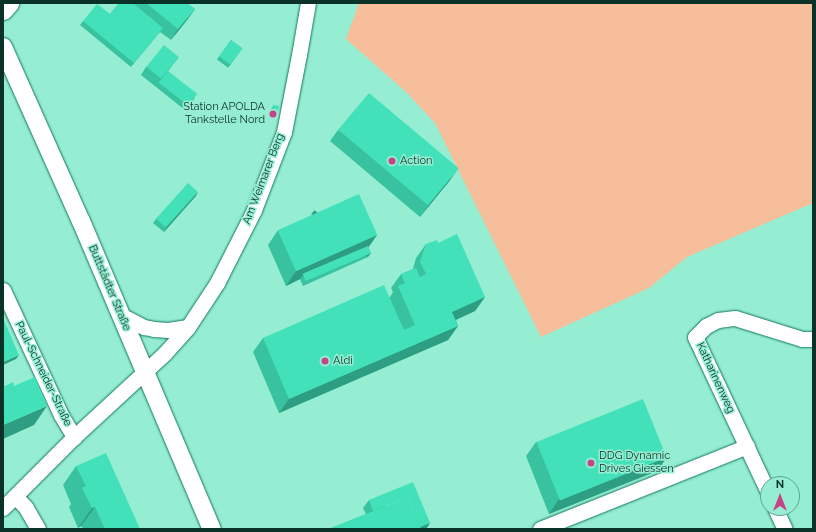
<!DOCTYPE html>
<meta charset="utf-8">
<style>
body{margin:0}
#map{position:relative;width:816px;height:532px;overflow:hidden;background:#96eed2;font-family:Raleway,sans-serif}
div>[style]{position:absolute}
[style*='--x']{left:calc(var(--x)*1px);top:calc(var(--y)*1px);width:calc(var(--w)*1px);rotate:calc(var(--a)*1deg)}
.green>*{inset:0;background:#f7be9c}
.roads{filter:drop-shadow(0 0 1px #10775f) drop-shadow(0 0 1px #10775f)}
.minor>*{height:15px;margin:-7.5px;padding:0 7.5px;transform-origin:7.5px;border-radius:7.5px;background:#fff}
.tertiary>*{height:18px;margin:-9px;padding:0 9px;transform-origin:9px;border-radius:9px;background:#fff}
.primary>*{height:22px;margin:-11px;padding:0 11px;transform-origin:11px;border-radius:11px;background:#fff}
.wall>*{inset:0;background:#39c29f;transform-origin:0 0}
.shaded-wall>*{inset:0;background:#2e9e82;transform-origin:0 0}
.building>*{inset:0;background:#42e1b9;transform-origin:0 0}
.dots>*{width:11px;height:11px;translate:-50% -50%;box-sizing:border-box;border:2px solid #96eed2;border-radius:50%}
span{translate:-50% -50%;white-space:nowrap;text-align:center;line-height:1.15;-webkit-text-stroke:3px #96eed2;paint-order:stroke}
.poi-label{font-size:11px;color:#0b3227}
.right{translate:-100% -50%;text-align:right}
.left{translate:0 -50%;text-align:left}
.street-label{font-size:11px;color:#0b3227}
.frame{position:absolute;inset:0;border:4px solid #0b3227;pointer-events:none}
.north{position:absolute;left:760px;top:476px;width:40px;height:40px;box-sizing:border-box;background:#96eed2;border:1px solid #5ea38e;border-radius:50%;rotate:0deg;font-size:11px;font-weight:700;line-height:16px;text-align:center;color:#0b3227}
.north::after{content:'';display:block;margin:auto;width:14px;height:18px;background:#c74387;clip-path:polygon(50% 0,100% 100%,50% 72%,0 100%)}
</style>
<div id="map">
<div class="green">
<div style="clip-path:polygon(359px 3px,813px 3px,813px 203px,687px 257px,649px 288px,541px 337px,435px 123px,406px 92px,346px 39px)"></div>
</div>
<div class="roads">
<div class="minor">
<div style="--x:3;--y:290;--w:138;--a:65.1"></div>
<div style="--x:61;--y:415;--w:26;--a:59"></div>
<div style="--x:121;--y:315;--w:26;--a:28"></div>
<div style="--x:144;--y:327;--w:10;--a:11"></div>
<div style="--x:154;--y:329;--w:14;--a:4"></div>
<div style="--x:168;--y:330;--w:20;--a:-9"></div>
<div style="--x:768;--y:492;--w:171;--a:-115.2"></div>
<div style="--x:695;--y:337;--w:16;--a:-45"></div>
<div style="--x:706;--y:326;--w:13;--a:-27"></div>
<div style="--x:718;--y:320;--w:17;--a:-7"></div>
<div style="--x:735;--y:318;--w:70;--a:17.4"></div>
<div style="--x:802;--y:339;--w:11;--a:0"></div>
<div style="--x:15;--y:496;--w:16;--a:47"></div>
<div style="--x:26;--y:508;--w:24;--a:60"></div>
<div style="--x:3;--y:508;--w:100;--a:-45"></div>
<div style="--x:74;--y:437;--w:122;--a:-42.7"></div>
<div style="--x:164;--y:354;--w:36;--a:-48"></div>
<div style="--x:188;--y:327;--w:53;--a:-56.6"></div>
<div style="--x:217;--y:283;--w:82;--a:-63.1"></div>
<div style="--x:254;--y:210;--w:84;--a:-69"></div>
<div style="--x:284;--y:132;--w:78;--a:-79"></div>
<div style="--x:299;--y:55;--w:53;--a:-80.2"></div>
<div style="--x:775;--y:508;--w:23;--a:65"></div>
<div style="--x:540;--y:529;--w:223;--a:-21.8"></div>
</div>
<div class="tertiary">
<div style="--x:3;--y:47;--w:191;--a:65.9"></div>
<div style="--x:81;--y:221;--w:335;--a:67"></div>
</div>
<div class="primary">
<div style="--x:3;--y:9;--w:8;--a:-50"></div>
</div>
</div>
<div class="wall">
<div style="clip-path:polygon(119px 3px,187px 3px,195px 9px,187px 20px,171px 40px,160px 32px,131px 67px,80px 25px,83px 21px,110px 14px)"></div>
<div style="left:231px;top:40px;width:14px;height:24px;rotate:36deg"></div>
<div style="clip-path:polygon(179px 57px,168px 71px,195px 98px,185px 110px,141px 75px,146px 67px)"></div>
<div style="clip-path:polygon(274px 105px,274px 119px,269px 118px,271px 109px)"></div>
<div style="clip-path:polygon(338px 130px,451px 179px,420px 217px,330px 141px)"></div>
<div style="clip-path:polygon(198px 192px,164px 232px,153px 223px,156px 219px)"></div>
<div style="clip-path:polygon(278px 230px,377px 235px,368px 248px,368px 257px,303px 286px,300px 279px,286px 286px,268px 245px)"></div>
<div style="clip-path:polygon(438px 243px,485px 297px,475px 311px,456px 320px,458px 326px,448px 340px,279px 413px,253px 352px,263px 338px,390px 297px,393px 292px,391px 288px,401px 274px,413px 269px,416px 258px,426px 244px)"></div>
<div style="clip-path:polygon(536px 442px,667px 457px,657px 471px,549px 514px,526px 456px)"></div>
<div style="clip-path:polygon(76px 466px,140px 529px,83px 529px,81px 526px,78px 528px,69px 507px,71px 504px,63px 485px)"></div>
<div style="clip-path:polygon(369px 500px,430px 523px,426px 529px,329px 529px,366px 514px,363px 508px)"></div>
</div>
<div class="shaded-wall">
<div style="clip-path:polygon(195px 9px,187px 20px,171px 40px,178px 29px)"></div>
<div style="clip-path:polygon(272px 114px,277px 115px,274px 119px,269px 118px)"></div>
<div style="clip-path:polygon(459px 168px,451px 179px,420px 217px,428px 206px)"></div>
<div style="clip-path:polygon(198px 192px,196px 196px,164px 232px,166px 228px)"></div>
<div style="clip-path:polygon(377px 235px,367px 249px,303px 275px,300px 279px,286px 286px,296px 271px)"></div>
<div style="left:371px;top:253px;width:5px;height:71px;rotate:127deg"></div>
<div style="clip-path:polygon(485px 297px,475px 311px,442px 326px,452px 312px)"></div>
<div style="clip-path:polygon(458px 326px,448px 340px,279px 413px,289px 399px)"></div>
<div style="clip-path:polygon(19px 355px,16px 359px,3px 365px,3px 362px)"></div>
<div style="clip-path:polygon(47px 406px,34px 425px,3px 439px,3px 425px)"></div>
<div style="clip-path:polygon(667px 457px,657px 471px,549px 514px,559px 499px)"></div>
<div style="clip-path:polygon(95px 507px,81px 526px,78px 528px,92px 508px)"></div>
<div style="clip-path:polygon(430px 523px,426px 529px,415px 529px)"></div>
</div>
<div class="building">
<div style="clip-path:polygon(119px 3px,133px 3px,163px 28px,134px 63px,83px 21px,97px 4px,110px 14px)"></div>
<div style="clip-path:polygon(146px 3px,187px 3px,195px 9px,178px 29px)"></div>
<div style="left:231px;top:40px;width:14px;height:20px;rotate:36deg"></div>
<div style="left:164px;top:45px;width:19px;height:28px;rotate:39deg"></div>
<div style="left:168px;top:71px;width:37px;height:15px;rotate:38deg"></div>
<div style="left:369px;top:93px;width:117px;height:48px;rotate:40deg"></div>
<div style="left:274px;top:105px;width:5px;height:9px;rotate:11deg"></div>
<div style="left:188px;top:183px;width:13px;height:48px;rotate:42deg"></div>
<div style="left:359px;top:194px;width:45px;height:89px;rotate:66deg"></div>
<div style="clip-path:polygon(457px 234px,485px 297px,452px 312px,458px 326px,289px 399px,263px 338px,384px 285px,404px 330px,415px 325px,398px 286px,405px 283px,401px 274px,416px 268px,420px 277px,426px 274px,420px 262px,426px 244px,437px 240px,438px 243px)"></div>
<div style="left:368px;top:246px;width:8px;height:71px;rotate:67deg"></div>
<div style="clip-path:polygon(3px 318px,19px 355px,3px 362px)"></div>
<div style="clip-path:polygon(35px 377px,47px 406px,3px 425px,3px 387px,13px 382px,14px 386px)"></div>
<div style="left:643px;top:399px;width:63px;height:115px;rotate:68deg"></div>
<div style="clip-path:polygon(106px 453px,140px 529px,105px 529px,95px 507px,92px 508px,82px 488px,86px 486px,76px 466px)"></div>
<div style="clip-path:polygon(413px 482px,430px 523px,420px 527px,408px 497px,373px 511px,369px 500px)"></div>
<div style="clip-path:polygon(408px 497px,421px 529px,329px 529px)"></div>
</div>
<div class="dots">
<div style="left:273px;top:114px;background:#c74387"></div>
<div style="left:392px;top:161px;background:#c74387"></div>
<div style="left:325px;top:361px;background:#c74387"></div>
<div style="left:591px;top:463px;background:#c74387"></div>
</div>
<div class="poi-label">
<span class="right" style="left:265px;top:114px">Station APOLDA<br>Tankstelle Nord</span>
<span class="left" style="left:400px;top:161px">Action</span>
<span class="left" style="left:333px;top:361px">Aldi</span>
<span class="left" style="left:599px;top:463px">DDG Dynamic<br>Drives Giessen</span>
</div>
<div class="street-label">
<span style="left:264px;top:179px;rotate:-69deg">Am Weimarer Berg</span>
<span style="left:109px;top:288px;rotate:67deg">Buttstädter Straße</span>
<span style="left:43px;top:374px;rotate:64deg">Paul-Schneider-Straße</span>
<span style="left:715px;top:378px;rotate:65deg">Katharinenweg</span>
</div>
<div class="frame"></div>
<div class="north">N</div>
</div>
